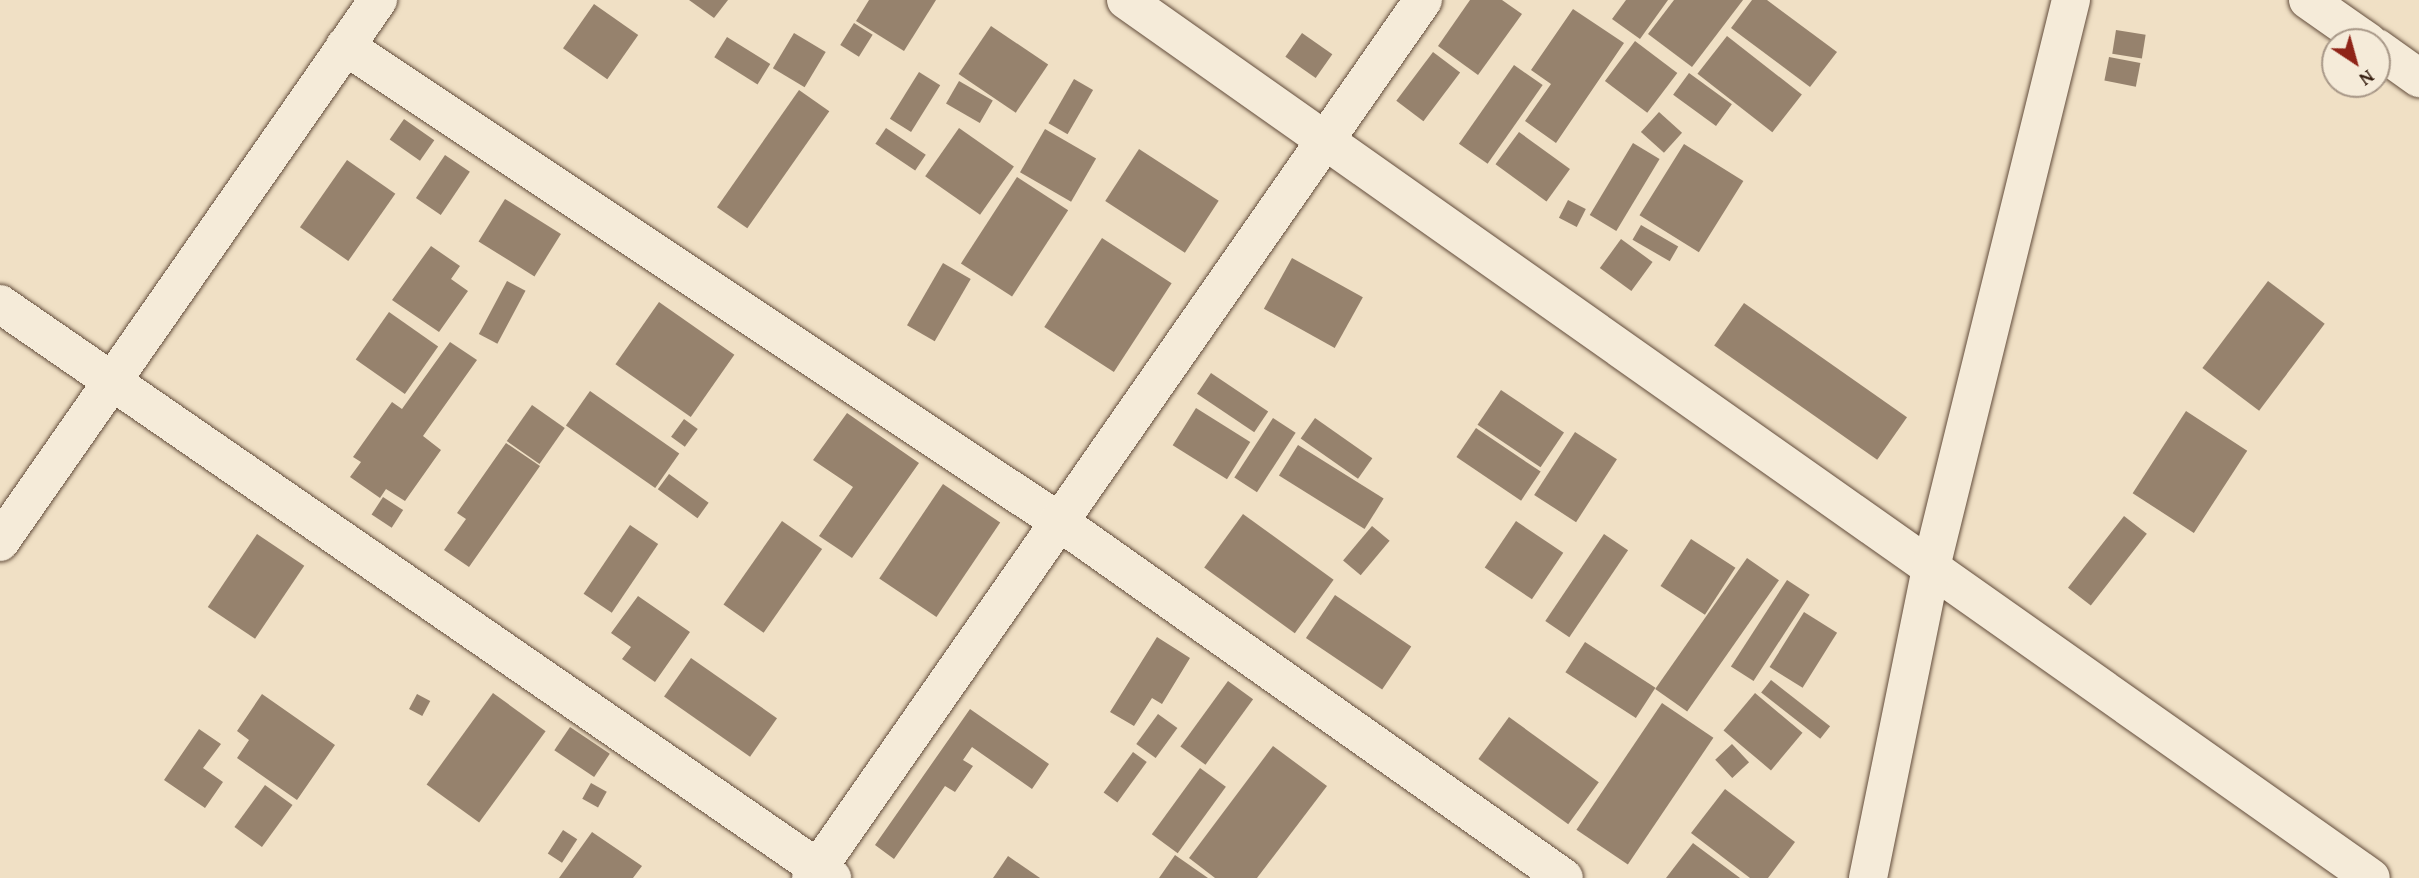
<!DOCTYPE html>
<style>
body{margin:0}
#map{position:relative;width:2419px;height:878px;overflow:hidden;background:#f0e0c5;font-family:"Gentium Book Plus",serif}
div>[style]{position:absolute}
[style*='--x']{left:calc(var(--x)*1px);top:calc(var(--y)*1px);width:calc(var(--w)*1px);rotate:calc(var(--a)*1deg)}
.building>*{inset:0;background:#96826d;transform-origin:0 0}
.roads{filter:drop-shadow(0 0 2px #634d3c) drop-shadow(0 0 2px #634d3c)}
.minor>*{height:38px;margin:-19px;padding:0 19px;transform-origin:19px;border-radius:19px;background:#f5ebd9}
span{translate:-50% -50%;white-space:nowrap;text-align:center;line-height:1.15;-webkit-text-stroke:5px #f5ebd9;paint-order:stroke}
.north{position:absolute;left:2321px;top:28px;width:70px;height:70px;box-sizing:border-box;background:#f5ebd9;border:2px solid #a89888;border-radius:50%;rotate:144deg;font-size:19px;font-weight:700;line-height:28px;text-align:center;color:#341c0e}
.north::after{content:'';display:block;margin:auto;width:24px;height:32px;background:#8f2418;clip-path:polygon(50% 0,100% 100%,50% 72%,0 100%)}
</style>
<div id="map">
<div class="building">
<div style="clip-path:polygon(689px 0,728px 0,714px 18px)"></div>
<div style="clip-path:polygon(869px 0,936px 0,904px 51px,856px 21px)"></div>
<div style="clip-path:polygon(1470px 0,1502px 0,1522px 14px,1478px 75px,1438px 46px)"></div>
<div style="clip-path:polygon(1626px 0,1668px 0,1640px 39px,1612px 19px)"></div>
<div style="clip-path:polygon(1674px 0,1743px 0,1692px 67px,1648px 34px)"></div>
<div style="clip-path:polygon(1752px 0,1767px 0,1837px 52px,1810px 87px,1731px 28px)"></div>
<div style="left:594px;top:4px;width:54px;height:54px;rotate:35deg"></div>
<div style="clip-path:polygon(1573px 9px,1624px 43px,1556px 143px,1525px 121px,1551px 84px,1531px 70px)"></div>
<div style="left:854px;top:23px;width:22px;height:26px;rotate:32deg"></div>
<div style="left:991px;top:26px;width:69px;height:58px;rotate:34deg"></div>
<div style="left:2116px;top:30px;width:30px;height:24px;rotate:9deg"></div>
<div style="left:794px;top:33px;width:37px;height:41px;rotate:31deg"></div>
<div style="left:1302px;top:33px;width:37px;height:29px;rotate:35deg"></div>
<div style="left:1727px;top:36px;width:95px;height:48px;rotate:38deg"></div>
<div style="left:727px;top:37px;width:51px;height:24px;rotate:32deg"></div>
<div style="left:1635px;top:41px;width:53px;height:50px;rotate:37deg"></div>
<div style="left:1433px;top:52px;width:34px;height:61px;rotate:37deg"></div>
<div style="left:2109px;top:57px;width:32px;height:24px;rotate:11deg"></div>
<div style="left:1514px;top:65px;width:35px;height:96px;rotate:35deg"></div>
<div style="left:919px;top:72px;width:25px;height:55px;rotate:32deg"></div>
<div style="left:1689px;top:73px;width:53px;height:27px;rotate:36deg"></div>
<div style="left:1074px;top:79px;width:22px;height:51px;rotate:30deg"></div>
<div style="left:959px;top:81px;width:39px;height:26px;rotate:30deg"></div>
<div style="left:799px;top:90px;width:37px;height:143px;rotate:35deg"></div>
<div style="left:1659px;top:112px;width:31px;height:27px;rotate:42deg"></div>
<div style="left:404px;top:119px;width:37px;height:25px;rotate:35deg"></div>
<div style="left:886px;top:128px;width:48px;height:19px;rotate:34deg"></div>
<div style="left:959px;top:128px;width:67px;height:59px;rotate:35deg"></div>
<div style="left:1045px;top:129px;width:59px;height:50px;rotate:30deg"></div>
<div style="left:1519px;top:132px;width:63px;height:40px;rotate:36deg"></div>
<div style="left:1633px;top:143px;width:31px;height:84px;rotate:31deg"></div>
<div style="left:1684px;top:144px;width:70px;height:84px;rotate:32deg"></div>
<div style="left:1139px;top:149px;width:95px;height:62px;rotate:33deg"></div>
<div style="left:445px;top:155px;width:30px;height:52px;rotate:34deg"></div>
<div style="left:347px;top:160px;width:59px;height:82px;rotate:35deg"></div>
<div style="left:1017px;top:177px;width:61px;height:103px;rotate:33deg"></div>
<div style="left:505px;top:199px;width:66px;height:50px;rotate:32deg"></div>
<div style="left:1568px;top:200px;width:20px;height:20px;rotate:27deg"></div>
<div style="left:1641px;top:225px;width:43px;height:17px;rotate:30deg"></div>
<div style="left:1102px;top:238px;width:83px;height:106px;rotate:33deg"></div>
<div style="left:1621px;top:239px;width:39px;height:36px;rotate:36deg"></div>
<div style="clip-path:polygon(431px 246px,460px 266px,451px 279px,468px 291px,439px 332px,392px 300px)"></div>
<div style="left:1292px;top:258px;width:81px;height:58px;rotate:29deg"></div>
<div style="left:943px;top:263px;width:32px;height:72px;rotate:30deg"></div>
<div style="left:507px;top:281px;width:21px;height:60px;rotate:28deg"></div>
<div style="left:2268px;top:281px;width:71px;height:109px;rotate:37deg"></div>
<div style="left:659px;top:302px;width:92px;height:76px;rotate:35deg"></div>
<div style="left:1744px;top:303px;width:199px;height:52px;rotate:35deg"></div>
<div style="left:389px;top:312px;width:60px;height:58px;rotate:35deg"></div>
<div style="clip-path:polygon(450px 342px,477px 360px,423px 436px,441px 450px,405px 501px,386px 489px,380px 498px,350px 477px,361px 462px,353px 457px,392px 402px,402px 409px)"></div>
<div style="left:1211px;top:373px;width:69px;height:25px;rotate:34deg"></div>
<div style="left:1501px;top:390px;width:76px;height:42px;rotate:34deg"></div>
<div style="left:590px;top:391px;width:109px;height:42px;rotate:35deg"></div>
<div style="left:532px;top:405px;width:40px;height:44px;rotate:35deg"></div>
<div style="left:1196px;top:408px;width:64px;height:44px;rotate:32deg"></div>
<div style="left:2186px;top:411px;width:73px;height:98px;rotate:33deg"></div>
<div style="clip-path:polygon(847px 413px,919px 463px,852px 558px,819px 536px,853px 487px,813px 460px)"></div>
<div style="left:1273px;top:418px;width:27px;height:71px;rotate:33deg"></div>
<div style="left:1315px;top:418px;width:70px;height:25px;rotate:35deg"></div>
<div style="left:684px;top:419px;width:17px;height:22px;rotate:36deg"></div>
<div style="left:1476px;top:428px;width:78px;height:35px;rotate:34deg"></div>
<div style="left:1575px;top:432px;width:50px;height:75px;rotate:33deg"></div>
<div style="clip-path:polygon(506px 443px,540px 466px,469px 567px,444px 550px,466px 519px,457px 513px)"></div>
<div style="left:1298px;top:445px;width:101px;height:36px;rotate:32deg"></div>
<div style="left:669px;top:474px;width:49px;height:19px;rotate:36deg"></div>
<div style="left:943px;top:484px;width:69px;height:114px;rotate:34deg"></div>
<div style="left:383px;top:497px;width:24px;height:21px;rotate:33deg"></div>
<div style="left:1243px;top:514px;width:112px;height:66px;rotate:36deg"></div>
<div style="left:2124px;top:516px;width:29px;height:91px;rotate:38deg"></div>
<div style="left:782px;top:521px;width:49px;height:102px;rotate:35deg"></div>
<div style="left:1516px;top:521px;width:57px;height:56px;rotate:34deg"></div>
<div style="left:630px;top:525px;width:34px;height:83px;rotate:34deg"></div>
<div style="left:1372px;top:526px;width:23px;height:45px;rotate:40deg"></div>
<div style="left:257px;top:534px;width:57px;height:88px;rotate:34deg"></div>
<div style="left:1604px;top:534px;width:29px;height:105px;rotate:34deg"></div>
<div style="left:1691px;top:539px;width:53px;height:56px;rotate:33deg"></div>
<div style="left:1747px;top:558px;width:39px;height:160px;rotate:35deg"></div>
<div style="left:1787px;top:580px;width:27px;height:103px;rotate:33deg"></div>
<div style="left:1335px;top:595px;width:92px;height:52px;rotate:34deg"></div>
<div style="clip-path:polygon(638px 596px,690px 632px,655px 682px,622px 659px,631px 647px,611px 633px)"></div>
<div style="left:1804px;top:612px;width:39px;height:65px;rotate:32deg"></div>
<div style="clip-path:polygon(1157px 637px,1190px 658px,1162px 704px,1152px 698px,1134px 726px,1110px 712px)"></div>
<div style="left:1585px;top:642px;width:84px;height:36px;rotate:33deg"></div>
<div style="left:691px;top:658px;width:105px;height:47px;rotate:35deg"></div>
<div style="left:1771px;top:680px;width:75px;height:16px;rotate:38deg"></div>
<div style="left:1228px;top:681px;width:31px;height:81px;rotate:36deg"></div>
<div style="left:493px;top:693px;width:65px;height:113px;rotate:36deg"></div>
<div style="left:1755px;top:693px;width:62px;height:49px;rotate:40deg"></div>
<div style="clip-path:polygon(262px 694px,335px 745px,297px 800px,237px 758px,249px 740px,237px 731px)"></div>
<div style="left:417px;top:694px;width:15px;height:17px;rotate:28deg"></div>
<div style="left:1662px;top:703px;width:62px;height:153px;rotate:34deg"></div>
<div style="clip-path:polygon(970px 709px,1049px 764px,1032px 789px,972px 747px,963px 760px,973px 766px,955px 792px,945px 786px,894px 859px,875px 845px)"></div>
<div style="left:1158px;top:714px;width:24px;height:37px;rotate:36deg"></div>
<div style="left:1509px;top:717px;width:111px;height:52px;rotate:36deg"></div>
<div style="left:570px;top:727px;width:48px;height:28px;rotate:34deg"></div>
<div style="clip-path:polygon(199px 729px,221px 744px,203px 768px,223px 782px,205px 808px,164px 780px)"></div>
<div style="left:1732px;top:744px;width:25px;height:23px;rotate:47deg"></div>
<div style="clip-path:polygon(1273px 746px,1327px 786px,1257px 878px,1215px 878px,1189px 858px)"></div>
<div style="left:1133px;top:752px;width:17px;height:50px;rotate:36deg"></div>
<div style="left:1200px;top:768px;width:32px;height:82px;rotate:36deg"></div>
<div style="left:591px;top:783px;width:18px;height:18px;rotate:29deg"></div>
<div style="left:265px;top:785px;width:34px;height:52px;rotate:36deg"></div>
<div style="clip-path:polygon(1725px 789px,1795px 842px,1768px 878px,1750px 878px,1691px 833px)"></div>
<div style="left:563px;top:830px;width:17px;height:28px;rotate:33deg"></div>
<div style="clip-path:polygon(592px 832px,642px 866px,633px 878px,559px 878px)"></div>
<div style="clip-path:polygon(1693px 843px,1740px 878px,1666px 878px)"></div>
<div style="clip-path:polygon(1175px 855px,1208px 878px,1159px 878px)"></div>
<div style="clip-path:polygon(1008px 856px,1040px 878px,993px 878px)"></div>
</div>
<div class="roads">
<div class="minor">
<div style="--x:1126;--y:0;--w:1523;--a:35.19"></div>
<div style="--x:2308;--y:0;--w:73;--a:35"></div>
<div style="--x:345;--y:46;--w:857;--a:33.67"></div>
<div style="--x:1058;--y:521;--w:619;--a:35.2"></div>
<div style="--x:2377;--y:48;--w:52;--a:35.5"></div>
<div style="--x:0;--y:304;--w:1011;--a:34.6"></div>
<div style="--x:0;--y:542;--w:661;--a:-55.11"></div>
<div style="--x:811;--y:878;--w:1070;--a:-55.12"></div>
<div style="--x:1868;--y:878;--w:317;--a:-78.5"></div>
<div style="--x:1931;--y:567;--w:584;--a:-76.13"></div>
</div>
</div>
<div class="north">N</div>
</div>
